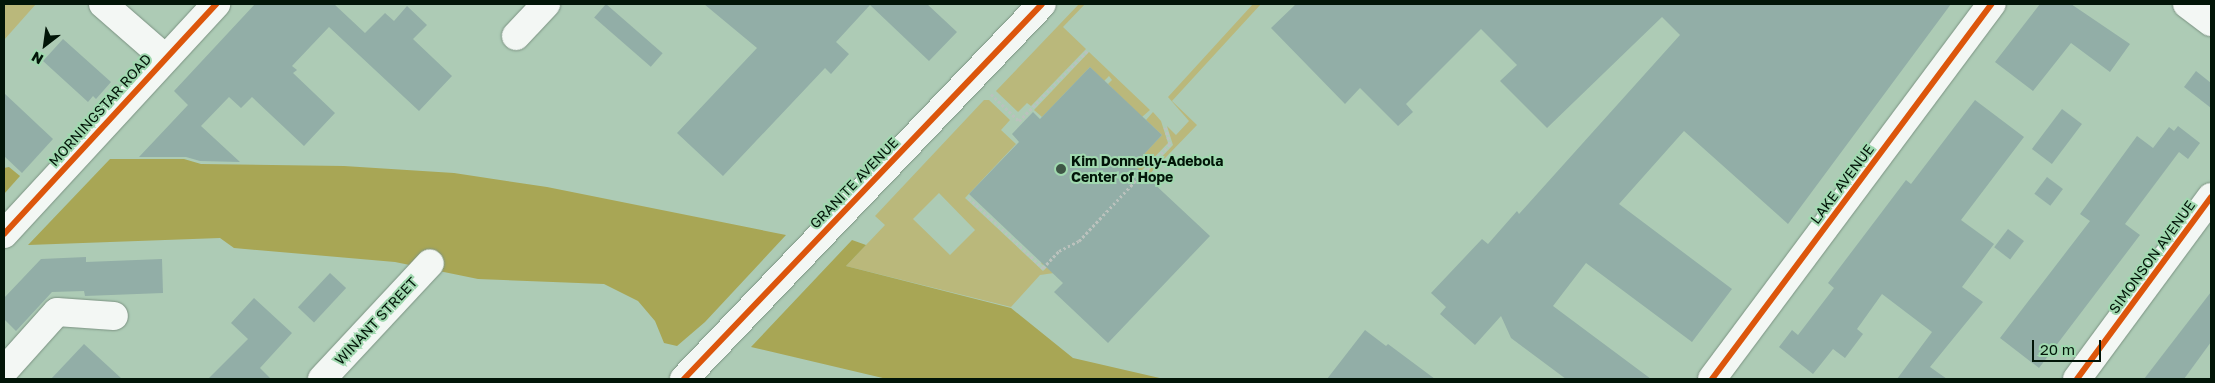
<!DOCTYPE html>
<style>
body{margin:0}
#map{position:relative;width:2215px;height:383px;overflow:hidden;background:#adcbb5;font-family:"Golos Text",sans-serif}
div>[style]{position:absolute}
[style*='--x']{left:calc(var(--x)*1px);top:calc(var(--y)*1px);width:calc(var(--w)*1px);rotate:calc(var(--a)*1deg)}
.green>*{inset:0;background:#bab87b}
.forest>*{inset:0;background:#a8a655}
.building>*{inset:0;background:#92aea7;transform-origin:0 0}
.path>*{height:3px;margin-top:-1.5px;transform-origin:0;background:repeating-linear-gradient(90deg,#bbc2bd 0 2.5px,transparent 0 5px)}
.roads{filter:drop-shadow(0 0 1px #7b9282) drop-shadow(0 0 1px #7b9282)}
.minor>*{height:28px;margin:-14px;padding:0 14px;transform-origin:14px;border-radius:14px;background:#f3f7f4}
.cycleway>*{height:6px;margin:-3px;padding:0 3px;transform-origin:3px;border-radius:3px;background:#dc560c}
.dots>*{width:14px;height:14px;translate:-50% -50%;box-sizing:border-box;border:2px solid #a0d8af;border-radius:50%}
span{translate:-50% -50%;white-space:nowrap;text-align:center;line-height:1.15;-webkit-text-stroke:4px #a0d8af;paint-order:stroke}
.street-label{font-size:14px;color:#021508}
.poi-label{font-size:14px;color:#021508;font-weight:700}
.left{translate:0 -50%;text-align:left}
.frame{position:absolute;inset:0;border:5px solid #021508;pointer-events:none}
.north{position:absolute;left:20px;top:20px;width:50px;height:50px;-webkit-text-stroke:4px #a0d8af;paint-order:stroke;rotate:210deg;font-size:14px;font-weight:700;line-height:20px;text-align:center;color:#021508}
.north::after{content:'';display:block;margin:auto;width:18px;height:22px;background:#021508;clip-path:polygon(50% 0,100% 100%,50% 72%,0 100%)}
.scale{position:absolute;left:2032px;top:340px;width:69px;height:22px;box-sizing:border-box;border:2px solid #021508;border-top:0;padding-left:6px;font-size:15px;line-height:18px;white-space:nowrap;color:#021508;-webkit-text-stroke:4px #a0d8af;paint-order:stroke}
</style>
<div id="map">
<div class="green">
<div style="clip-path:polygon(6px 4px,36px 4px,4px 40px,4px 6px)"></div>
<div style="clip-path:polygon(1079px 4px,1085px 4px,1063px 27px,1086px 49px,1031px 106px,1027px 103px,1018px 112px,996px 91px)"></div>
<div style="clip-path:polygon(evenodd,1253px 4px,1261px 4px,1172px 101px,1197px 125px,1054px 273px,1040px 275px,1011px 307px,846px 266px,885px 225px,875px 216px,984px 100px,989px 100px,1010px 120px,1001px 130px,1016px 144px,965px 198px,1043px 271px,1062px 253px,1080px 243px,1173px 145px,1167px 126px,1176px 135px,1189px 121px,1168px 97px,1253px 4px,939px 193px,975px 230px,950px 255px,913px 219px,939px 193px)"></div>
<div style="clip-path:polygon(1089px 52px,1150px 110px,1142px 117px,1108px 84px,1112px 80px,1109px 76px,1104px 81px,1090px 67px,1042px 117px,1034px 110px)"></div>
<div style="clip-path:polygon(1153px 112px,1161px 121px,1168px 143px,1077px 238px,1059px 249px,1043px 265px,1041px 263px,1162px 135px,1146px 120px)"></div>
</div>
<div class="forest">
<div style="clip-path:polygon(110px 159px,184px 159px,201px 164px,344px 166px,454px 173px,547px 187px,786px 235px,705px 322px,677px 346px,664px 343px,655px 321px,638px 301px,604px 284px,478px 279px,395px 262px,234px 248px,220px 238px,28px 245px)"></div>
<div style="clip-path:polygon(9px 167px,20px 176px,4px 194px,4px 168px)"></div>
<div style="clip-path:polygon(852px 240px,866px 245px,846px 266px,1011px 308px,1073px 358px,1164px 379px,887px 379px,751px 347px)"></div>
</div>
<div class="building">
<div style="clip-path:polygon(255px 4px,334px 4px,365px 33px,385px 13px,394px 21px,407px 6px,427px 25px,413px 39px,452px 76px,419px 111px,329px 27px,292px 66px,297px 70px,293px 73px,335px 113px,304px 146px,252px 97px,241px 108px,229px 97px,201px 126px,240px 162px,200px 161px,186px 157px,139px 157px,188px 105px,174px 91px)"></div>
<div style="left:606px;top:4px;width:75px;height:18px;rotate:41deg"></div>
<div style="clip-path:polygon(704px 4px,927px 4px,957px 32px,929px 61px,870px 5px,836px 42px,849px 54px,831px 74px,825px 68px,723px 176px,677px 133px,757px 48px)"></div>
<div style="clip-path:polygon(1296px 4px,1951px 4px,1788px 224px,1684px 131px,1619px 204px,1732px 289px,1692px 342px,1586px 263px,1553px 306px,1651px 379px,1566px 379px,1511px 338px,1501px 316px,1475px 345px,1440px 314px,1446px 307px,1431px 293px,1482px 239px,1488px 244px,1517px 211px,1519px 214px,1680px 35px,1662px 17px,1547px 128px,1500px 81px,1517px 65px,1481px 29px,1406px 104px,1413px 112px,1398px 126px,1360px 88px,1345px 104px,1271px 28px)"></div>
<div style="clip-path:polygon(2040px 4px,2071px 4px,2130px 44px,2110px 72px,2071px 43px,2033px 91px,1995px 62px)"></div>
<div style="clip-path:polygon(63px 39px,111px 82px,96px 99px,93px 96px,88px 102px,43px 61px)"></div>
<div style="clip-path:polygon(1090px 67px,1162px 135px,1134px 165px,1210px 236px,1108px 343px,1054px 292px,1063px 283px,969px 194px,1019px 142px,1012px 134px,1033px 112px,1040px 119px)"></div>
<div style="clip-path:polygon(2196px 71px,2211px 83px,2211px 108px,2184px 87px)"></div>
<div style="clip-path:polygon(4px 93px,53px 139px,22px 173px,4px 156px)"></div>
<div style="clip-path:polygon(1975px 100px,2024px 137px,1961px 220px,1994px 244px,1962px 287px,1983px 302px,1930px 367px,1947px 379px,1897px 379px,1932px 332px,1882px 294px,1857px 329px,1863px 334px,1845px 358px,1833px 349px,1813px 374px,1779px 347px,1792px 330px,1798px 335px,1834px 288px,1828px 283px,1875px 221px,1906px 180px,1911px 184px)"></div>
<div style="left:2062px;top:109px;width:25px;height:50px;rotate:37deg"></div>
<div style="clip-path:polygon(2178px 126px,2200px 143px,2188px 159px,2179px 152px,2125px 224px,2140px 235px,2039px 368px,2000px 338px,2090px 221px,2080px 214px,2137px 136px,2153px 148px,2169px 127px,2174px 131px)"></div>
<div style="left:2047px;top:177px;width:20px;height:21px;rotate:37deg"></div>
<div style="left:2008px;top:229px;width:20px;height:23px;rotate:37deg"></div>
<div style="clip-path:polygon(86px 257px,86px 262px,162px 259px,163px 293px,85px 296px,84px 291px,52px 292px,16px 331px,4px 319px,4px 298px,41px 259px)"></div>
<div style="left:330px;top:273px;width:22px;height:47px;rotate:43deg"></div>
<div style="clip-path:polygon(2211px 292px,2211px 342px,2184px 379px,2144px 379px)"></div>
<div style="clip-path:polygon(254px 298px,292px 333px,260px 368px,271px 379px,208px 379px,248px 339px,231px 323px)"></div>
<div style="clip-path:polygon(1365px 330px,1386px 346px,1388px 344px,1435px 379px,1327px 379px)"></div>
<div style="clip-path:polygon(84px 344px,122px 379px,51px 379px)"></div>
</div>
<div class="path">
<div style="--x:991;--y:94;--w:39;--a:44"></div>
<div style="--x:1019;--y:121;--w:98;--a:-45.8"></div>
<div style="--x:969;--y:198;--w:102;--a:43.4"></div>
<div style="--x:1043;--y:268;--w:23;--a:-47"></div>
<div style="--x:1059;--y:251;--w:22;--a:-27"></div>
<div style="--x:1079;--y:241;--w:133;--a:-46.8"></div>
<div style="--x:1170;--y:144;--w:19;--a:-106"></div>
</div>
<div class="roads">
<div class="minor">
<div style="--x:103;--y:4;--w:82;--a:41.1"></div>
<div style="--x:2187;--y:4;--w:30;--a:37"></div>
<div style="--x:516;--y:36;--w:44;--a:-46.8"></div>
<div style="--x:4;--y:234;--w:313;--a:-47.3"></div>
<div style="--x:4;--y:371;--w:79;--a:-48.1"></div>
<div style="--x:57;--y:312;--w:57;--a:4"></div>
<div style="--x:322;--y:379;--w:158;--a:-47"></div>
<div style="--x:684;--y:379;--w:518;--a:-46.33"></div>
<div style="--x:1712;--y:379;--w:468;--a:-53.3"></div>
<div style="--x:2077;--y:379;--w:226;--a:-53.6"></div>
</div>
</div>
<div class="cycleway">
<div style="--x:4;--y:234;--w:313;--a:-47.3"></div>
<div style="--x:684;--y:379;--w:518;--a:-46.33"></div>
<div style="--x:1712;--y:379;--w:468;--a:-53.3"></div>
<div style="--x:2077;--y:379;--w:226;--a:-53.6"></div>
</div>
<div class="dots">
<div style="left:1061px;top:169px;background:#3e5545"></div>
</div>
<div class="street-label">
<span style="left:100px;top:110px;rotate:-48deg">MORNINGSTAR ROAD</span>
<span style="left:854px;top:183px;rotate:-46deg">GRANITE AVENUE</span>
<span style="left:1842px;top:184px;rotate:-53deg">LAKE AVENUE</span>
<span style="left:2152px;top:257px;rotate:-54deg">SIMONSON AVENUE</span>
<span style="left:376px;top:321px;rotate:-47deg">WINANT STREET</span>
</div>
<div class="poi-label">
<span class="left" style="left:1071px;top:169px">Kim Donnelly-Adebola<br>Center of Hope</span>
</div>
<div class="frame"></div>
<div class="north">N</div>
<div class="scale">20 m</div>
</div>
